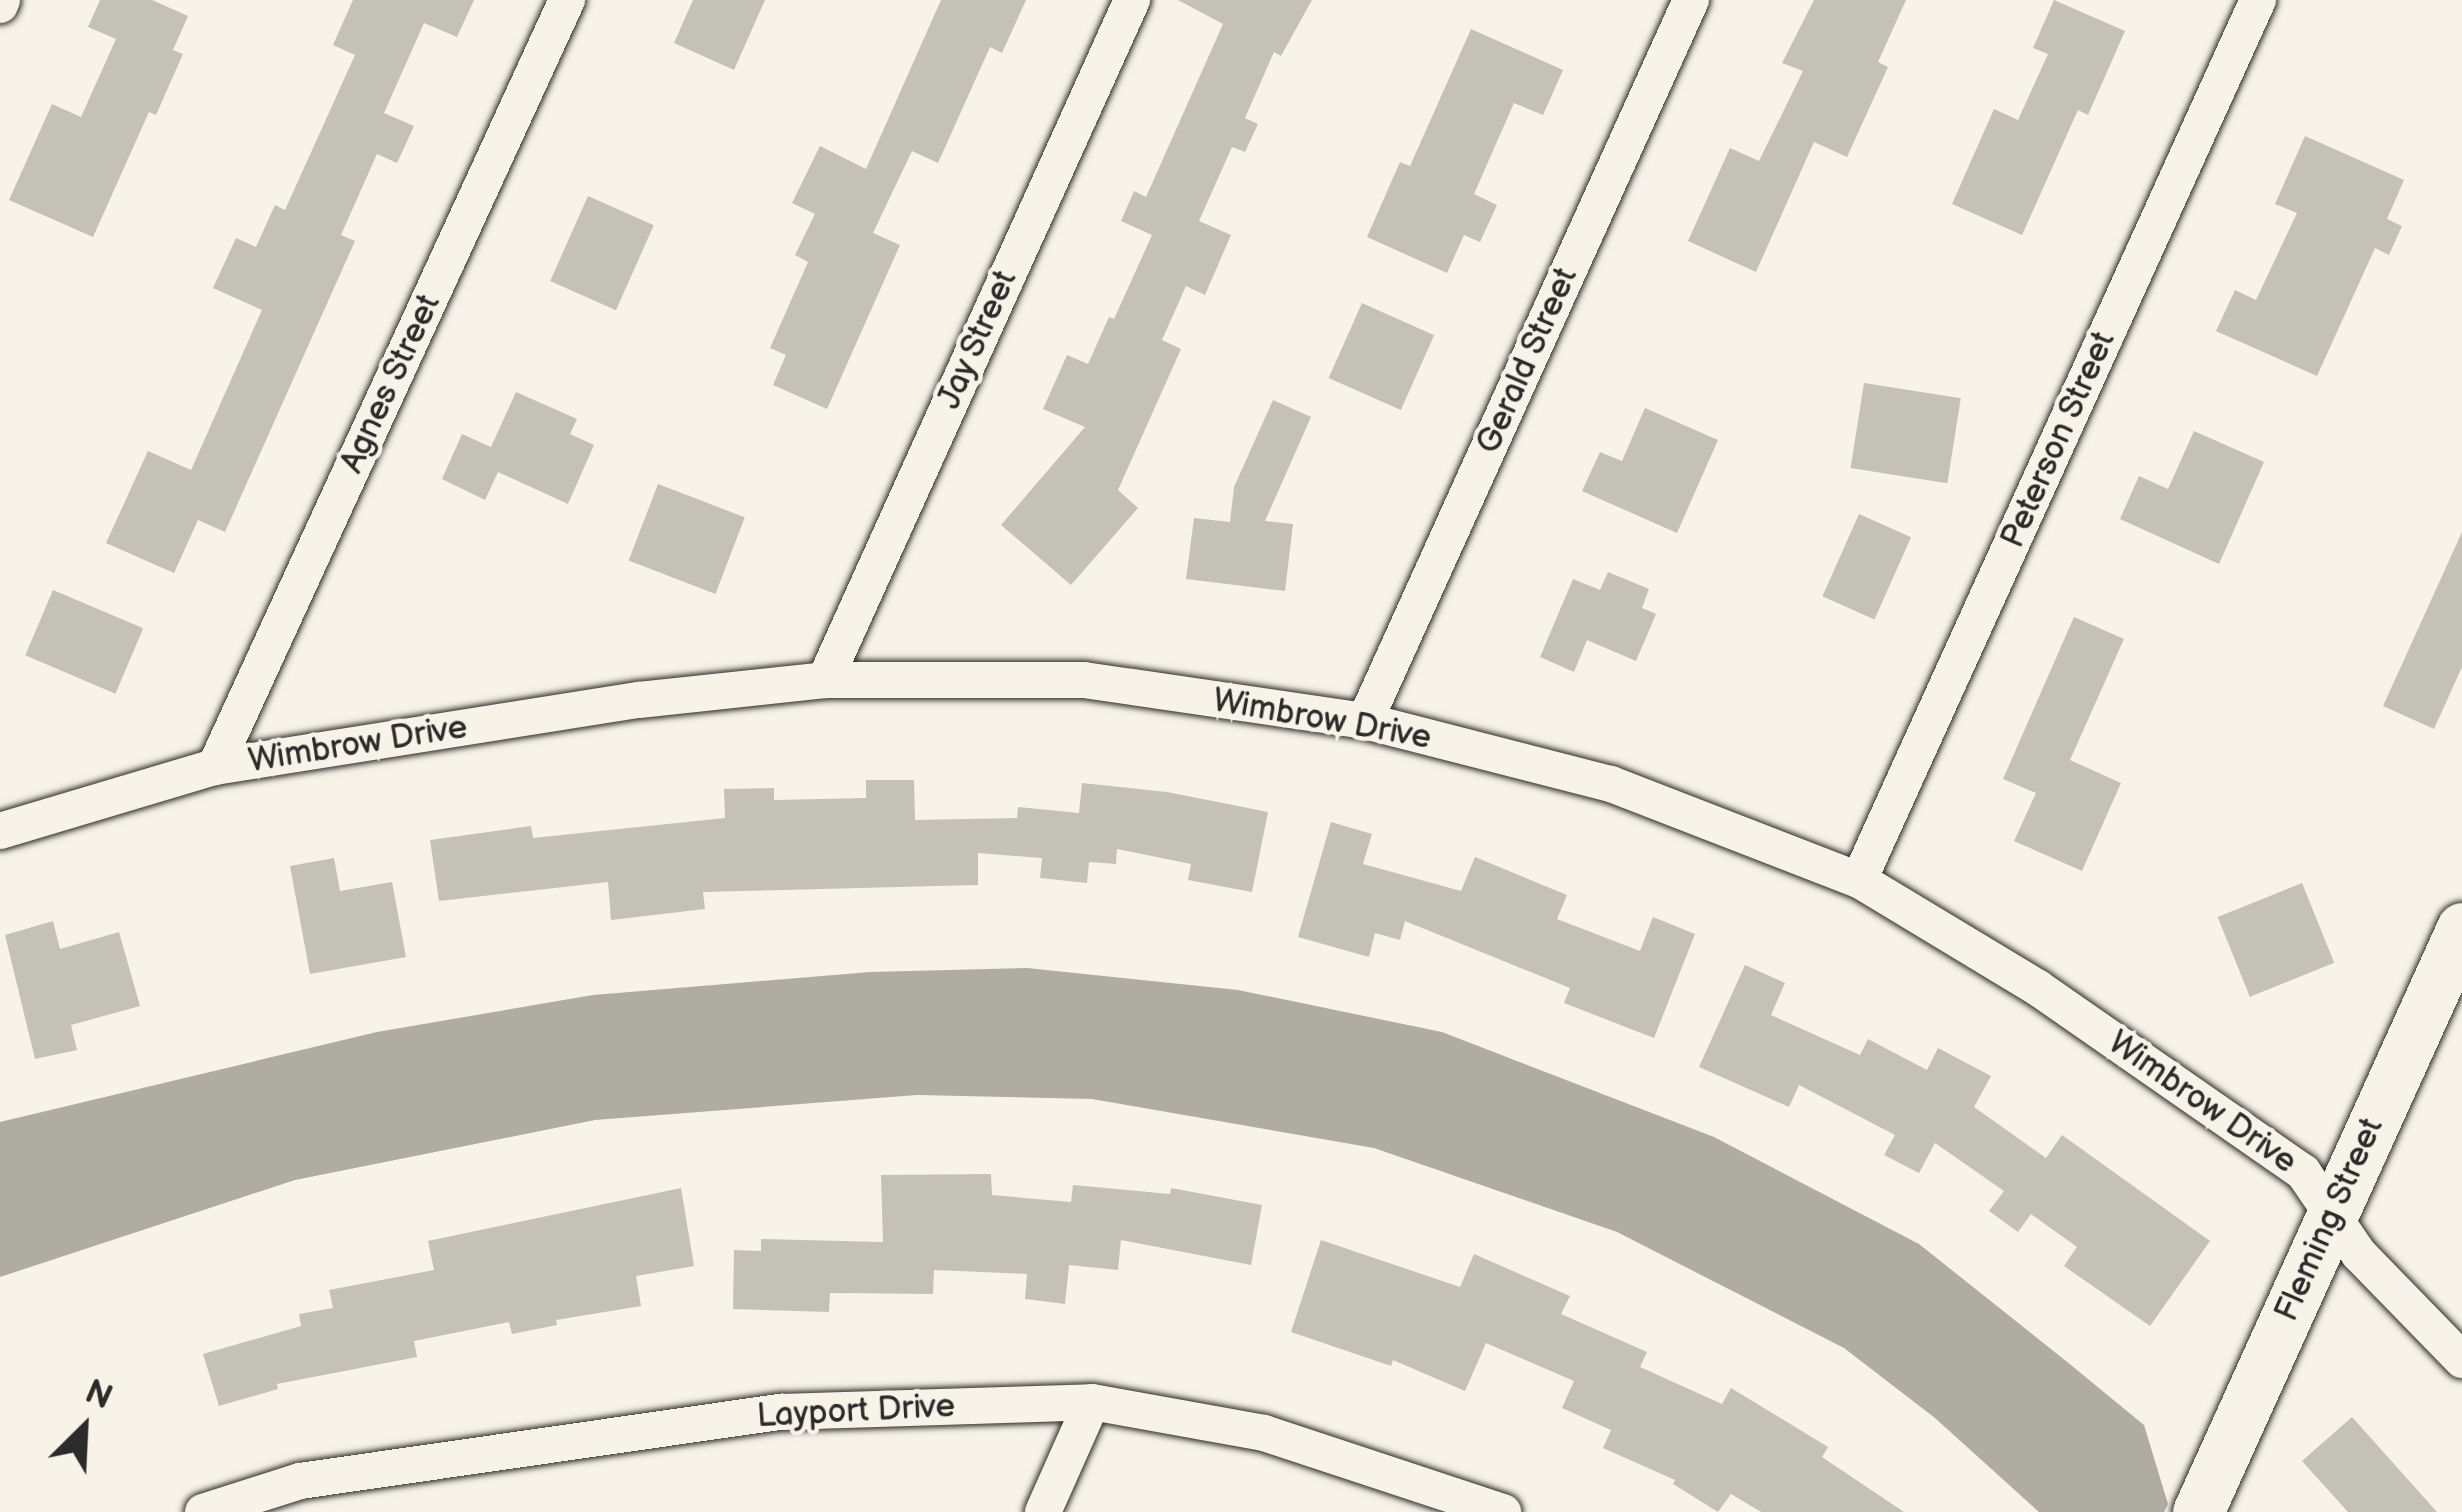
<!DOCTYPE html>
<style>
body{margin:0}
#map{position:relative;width:2462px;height:1512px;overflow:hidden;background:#f7f3e8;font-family:"Balsamiq Sans",sans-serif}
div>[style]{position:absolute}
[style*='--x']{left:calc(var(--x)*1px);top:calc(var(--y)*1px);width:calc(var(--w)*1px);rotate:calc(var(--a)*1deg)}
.water>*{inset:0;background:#afaca4}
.building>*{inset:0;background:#c4c1b9;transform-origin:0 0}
.roads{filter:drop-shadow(0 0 3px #2b2b2b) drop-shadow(0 0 3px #2b2b2b)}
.street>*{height:36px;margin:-18px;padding:0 18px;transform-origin:18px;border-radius:18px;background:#f7f3e8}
.secondary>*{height:51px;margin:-25.5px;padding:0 25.5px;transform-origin:25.5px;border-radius:25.5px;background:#f7f3e8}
span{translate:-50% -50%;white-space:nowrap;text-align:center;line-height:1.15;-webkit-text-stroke:9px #f7f3e8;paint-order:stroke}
.street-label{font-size:33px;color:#2b2b2b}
.north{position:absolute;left:24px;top:1368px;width:120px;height:120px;-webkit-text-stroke:9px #f7f3e8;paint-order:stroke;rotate:24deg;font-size:33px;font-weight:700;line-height:48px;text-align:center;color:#2b2b2b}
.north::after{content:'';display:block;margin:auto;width:42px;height:54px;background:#2b2b2b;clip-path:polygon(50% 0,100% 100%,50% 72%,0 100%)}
</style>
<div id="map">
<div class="water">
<div style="clip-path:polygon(1027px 968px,1238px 990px,1442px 1032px,1714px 1137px,1919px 1244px,2066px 1361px,2144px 1425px,2168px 1504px,2164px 1512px,2039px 1512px,1935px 1418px,1844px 1348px,1617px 1232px,1374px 1148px,1092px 1099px,917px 1095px,595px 1120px,295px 1180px,0 1277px,0 1122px,377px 1032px,593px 995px,870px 972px)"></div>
</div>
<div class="building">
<div style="clip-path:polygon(100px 0,152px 0,188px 16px,173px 50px,183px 54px,156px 115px,149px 112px,93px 237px,9px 200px,52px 104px,81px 117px,116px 39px,88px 27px)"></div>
<div style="clip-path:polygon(353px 0,474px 0,457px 37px,424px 23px,384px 113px,414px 126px,397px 163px,377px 154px,341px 235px,355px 241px,225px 532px,198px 520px,174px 573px,106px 543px,148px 451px,191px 470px,262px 310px,213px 288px,236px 238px,256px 247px,275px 205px,285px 210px,355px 55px,333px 45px)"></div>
<div style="clip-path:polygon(693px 0,765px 0,734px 70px,674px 43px)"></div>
<div style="clip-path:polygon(941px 0,1026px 0,1002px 53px,990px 47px,938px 163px,912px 151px,873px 233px,900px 245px,827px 409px,773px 385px,786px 355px,770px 348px,808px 262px,795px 255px,815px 214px,792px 203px,820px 146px,866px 169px)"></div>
<div style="clip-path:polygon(1178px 0,1312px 0,1281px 56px,1274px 52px,1245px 118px,1258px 124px,1245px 152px,1232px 147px,1199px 221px,1231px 235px,1205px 295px,1186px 286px,1162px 340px,1181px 349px,1118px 490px,1138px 508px,1071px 585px,1001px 525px,1085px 427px,1043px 409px,1067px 355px,1088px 364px,1109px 317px,1114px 319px,1152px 235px,1121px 221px,1134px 191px,1146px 197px,1223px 24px)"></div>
<div style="clip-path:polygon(1814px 0,1906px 0,1878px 62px,1888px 67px,1847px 157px,1814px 142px,1756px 272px,1688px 241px,1730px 148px,1759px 161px,1803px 71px,1782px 63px)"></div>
<div style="clip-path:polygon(2054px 0,2125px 31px,2088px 115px,2078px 110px,2022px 235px,1952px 204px,1994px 109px,2018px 120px,2048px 54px,2033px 48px)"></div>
<div style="clip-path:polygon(1471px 29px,1563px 70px,1543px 115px,1514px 103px,1474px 194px,1497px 205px,1480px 242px,1464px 235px,1447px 273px,1367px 237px,1400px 162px,1410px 166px)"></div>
<div style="clip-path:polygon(2305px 136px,2404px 180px,2387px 219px,2402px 226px,2389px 255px,2375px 248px,2317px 376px,2216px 331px,2235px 290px,2256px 300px,2297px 213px,2275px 204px)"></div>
<div style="left:588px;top:196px;width:72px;height:93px;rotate:24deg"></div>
<div style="left:1362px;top:303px;width:79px;height:82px;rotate:24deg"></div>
<div style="left:1864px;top:383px;width:98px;height:86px;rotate:9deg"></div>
<div style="clip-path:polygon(516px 392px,577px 419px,570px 434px,594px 445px,568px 504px,498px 472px,485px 500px,442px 479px,462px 434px,491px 447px)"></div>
<div style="clip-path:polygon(1273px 400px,1311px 417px,1265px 521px,1293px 524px,1285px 591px,1186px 579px,1194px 518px,1230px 522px,1234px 487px)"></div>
<div style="clip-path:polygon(1645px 408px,1718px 440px,1677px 533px,1582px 491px,1600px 452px,1622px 461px)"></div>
<div style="clip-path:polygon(2194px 431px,2264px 462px,2219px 564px,2120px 519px,2139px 476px,2168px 489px)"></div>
<div style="left:658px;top:484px;width:93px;height:82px;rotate:21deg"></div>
<div style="left:1859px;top:514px;width:57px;height:90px;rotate:24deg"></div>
<div style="clip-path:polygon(2462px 532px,2462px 667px,2434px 729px,2383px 706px)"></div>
<div style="clip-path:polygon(1608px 572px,1649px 589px,1642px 608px,1656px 614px,1636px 661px,1587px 640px,1574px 672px,1540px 657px,1573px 579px,1600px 590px)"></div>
<div style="left:53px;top:590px;width:98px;height:71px;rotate:23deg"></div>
<div style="clip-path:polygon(2074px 617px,2124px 639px,2070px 760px,2121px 783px,2082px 871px,2014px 841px,2036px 793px,2003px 779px)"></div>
<div style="clip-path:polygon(866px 780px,914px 780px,915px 820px,1017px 818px,1018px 807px,1079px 813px,1082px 783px,1167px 792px,1268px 812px,1252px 892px,1188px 880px,1191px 864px,1117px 849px,1116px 864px,1089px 862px,1087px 883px,1040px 878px,1042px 858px,978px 853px,978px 885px,703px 892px,705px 909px,611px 920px,608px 882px,439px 901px,430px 840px,531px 826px,533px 838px,725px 818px,724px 789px,774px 788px,774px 800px,866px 798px)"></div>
<div style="clip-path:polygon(1331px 822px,1372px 834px,1363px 864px,1461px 891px,1475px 857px,1567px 895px,1557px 919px,1640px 951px,1653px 917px,1695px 934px,1654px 1038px,1564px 1003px,1570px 988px,1405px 921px,1400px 940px,1375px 933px,1369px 957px,1298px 937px)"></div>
<div style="clip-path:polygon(334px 858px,340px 891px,392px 882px,406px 957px,310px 974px,290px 866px)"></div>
<div style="left:2302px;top:883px;width:86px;height:91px;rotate:68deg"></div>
<div style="clip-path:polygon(53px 921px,60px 949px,119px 932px,140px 1006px,71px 1025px,77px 1050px,35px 1059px,5px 935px)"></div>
<div style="clip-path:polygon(1745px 965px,1785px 983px,1771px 1015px,1860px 1055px,1868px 1039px,1927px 1070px,1938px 1048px,1991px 1076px,1974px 1107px,2046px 1158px,2062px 1135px,2210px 1241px,2150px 1326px,2064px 1266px,2077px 1247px,2031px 1214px,2018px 1232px,1989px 1211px,2004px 1191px,1935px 1143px,1919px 1173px,1884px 1155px,1895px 1135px,1799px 1085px,1789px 1107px,1699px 1067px)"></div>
<div style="clip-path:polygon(991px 1174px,992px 1195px,1071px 1202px,1073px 1185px,1170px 1194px,1171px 1188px,1262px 1205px,1251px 1265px,1121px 1240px,1118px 1270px,1069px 1265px,1065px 1304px,1025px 1299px,1027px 1274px,934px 1270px,933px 1294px,830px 1293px,829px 1312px,733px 1309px,734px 1250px,761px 1251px,761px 1239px,883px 1242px,881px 1175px)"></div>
<div style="clip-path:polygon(681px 1188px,694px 1266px,636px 1276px,641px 1306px,556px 1320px,557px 1325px,512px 1334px,509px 1322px,414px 1341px,417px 1357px,277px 1384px,278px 1389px,219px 1406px,203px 1354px,301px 1326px,299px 1314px,333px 1308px,329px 1290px,434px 1270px,428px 1241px)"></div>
<div style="clip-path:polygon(1321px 1240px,1460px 1287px,1474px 1254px,1570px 1296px,1561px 1314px,1647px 1352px,1640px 1367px,1722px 1404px,1731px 1388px,1828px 1447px,1822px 1457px,1904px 1512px,1761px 1512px,1731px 1494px,1718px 1512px,1673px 1484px,1675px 1480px,1603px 1448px,1611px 1430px,1562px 1408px,1574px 1381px,1486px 1343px,1465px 1391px,1393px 1360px,1391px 1366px,1291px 1332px)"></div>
<div style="clip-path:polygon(2352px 1417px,2437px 1512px,2348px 1512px,2302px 1461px)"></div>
</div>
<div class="roads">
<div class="street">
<div style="--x:0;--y:5;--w:5;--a:-68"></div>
<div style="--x:825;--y:680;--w:746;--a:-65.7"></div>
<div style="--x:1365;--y:721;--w:791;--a:-65.67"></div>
<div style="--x:215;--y:767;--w:844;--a:-65.35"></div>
<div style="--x:0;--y:831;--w:224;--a:-16.6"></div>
<div style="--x:215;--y:767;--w:429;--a:-9"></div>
<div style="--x:639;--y:700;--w:187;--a:-6.1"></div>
<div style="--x:825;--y:680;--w:259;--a:0"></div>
<div style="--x:1084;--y:680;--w:284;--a:8.3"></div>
<div style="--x:1365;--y:721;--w:254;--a:14.4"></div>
<div style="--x:1611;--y:784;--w:266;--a:21.2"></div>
<div style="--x:1859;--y:880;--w:209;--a:31.1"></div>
<div style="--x:2038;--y:988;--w:323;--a:34.8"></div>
<div style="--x:2303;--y:1172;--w:99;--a:55.7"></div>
<div style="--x:2359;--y:1254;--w:148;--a:45.8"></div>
<div style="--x:1859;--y:880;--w:966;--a:-65.61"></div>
<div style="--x:203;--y:1512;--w:102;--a:-17.7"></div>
<div style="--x:300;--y:1481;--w:486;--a:-8.2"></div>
<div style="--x:781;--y:1412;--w:311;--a:-1.8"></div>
<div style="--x:1092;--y:1402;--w:175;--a:10.2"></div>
<div style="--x:1264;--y:1433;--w:252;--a:18.3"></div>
<div style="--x:1043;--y:1512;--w:120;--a:-66"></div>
</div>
<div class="secondary">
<div style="--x:2198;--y:1512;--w:641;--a:-65.67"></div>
</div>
</div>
<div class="street-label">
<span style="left:978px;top:340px;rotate:-66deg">Jay Street</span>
<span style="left:1528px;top:361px;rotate:-66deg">Gerald Street</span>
<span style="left:391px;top:384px;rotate:-65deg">Agnes Street</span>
<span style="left:2059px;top:440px;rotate:-66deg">Peterson Street</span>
<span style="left:1322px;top:720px;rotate:10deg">Wimbrow Drive</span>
<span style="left:358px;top:745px;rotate:-9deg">Wimbrow Drive</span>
<span style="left:2202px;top:1103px;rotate:35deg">Wimbrow Drive</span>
<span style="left:2330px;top:1220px;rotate:-66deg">Fleming Street</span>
<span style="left:856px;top:1412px;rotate:-3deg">Layport Drive</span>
</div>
<div class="north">N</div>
</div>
